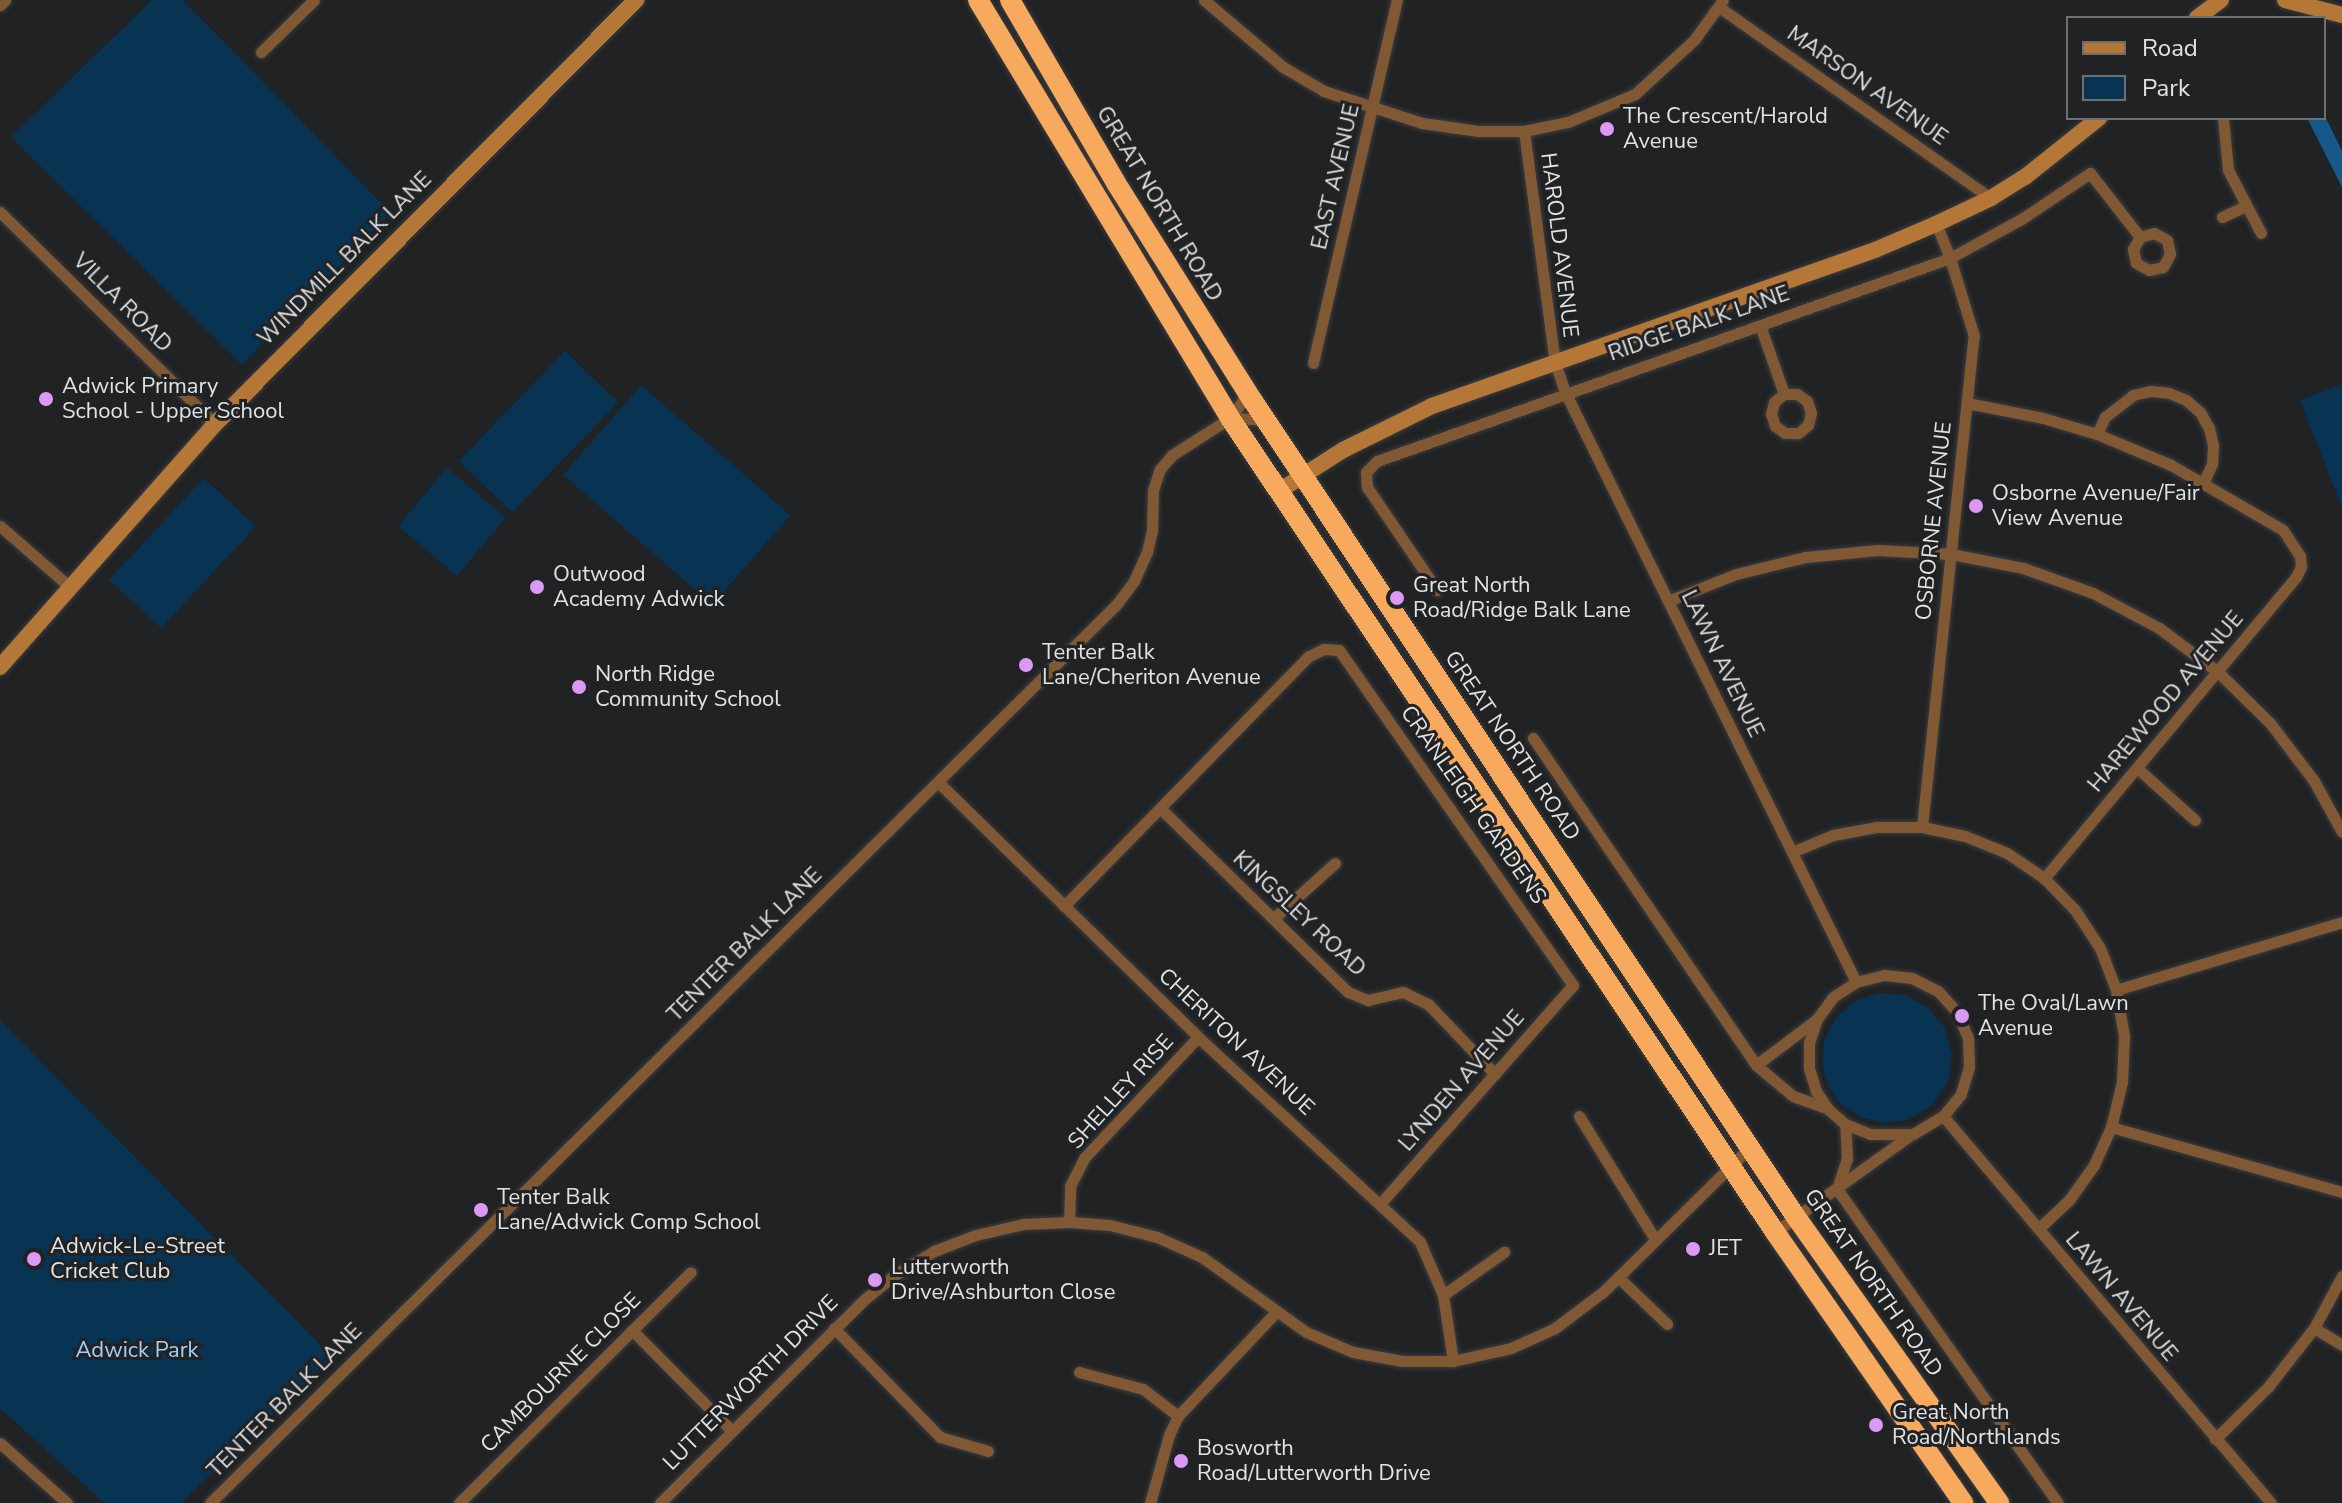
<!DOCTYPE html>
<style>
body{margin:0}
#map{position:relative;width:2342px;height:1503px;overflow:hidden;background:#212224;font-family:"Nunito Sans",sans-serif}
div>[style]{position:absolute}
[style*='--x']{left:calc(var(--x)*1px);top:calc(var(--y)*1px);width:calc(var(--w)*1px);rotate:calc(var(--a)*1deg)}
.green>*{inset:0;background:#083353;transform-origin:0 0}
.forest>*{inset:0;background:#16588a}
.roads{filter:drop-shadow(0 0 2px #3c3d3f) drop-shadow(0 0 2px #3c3d3f)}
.street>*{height:11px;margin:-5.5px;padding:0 5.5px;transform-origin:5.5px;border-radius:5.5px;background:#805934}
.secondary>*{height:16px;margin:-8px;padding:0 8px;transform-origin:8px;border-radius:8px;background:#b57738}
.highway>*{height:20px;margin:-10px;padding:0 10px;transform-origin:10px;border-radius:10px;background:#f7a95d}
.dots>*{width:22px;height:22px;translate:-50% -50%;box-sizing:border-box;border:4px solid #212224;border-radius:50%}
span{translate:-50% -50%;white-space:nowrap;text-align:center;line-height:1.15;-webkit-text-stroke:6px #212224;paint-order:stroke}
.street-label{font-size:22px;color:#e0e2e3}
.poi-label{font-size:22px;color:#e0e2e3}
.left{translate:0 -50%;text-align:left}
.park-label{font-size:22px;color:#9fcffb}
.legend{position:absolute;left:2066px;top:16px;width:260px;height:104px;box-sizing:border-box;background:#212224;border:2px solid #6d6f70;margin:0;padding:10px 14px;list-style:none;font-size:24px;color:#e0e2e3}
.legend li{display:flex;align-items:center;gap:16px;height:40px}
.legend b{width:40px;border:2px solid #6d6f70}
</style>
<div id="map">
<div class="green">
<div style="clip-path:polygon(152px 0,183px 0,391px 213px,242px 365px,11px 137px)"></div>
<div style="left:565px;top:351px;width:74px;height:153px;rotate:44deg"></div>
<div style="clip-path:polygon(2342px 384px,2342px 508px,2300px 400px)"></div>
<div style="left:641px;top:385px;width:198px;height:119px;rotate:41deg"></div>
<div style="left:447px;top:468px;width:77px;height:76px;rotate:40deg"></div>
<div style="left:204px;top:478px;width:71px;height:139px;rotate:43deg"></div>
<div style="clip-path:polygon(1879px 993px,1905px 995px,1927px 1007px,1945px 1028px,1952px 1055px,1948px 1082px,1932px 1105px,1908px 1120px,1885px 1123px,1862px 1118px,1842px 1106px,1828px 1087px,1822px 1064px,1824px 1040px,1836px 1018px,1855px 1001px)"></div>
<div style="clip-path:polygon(0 1020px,332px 1357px,181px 1503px,104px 1503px,0 1408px)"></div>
</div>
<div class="forest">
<div style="clip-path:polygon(2324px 114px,2342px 151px,2342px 187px,2307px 118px,2324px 118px)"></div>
</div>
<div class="roads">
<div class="street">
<div style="--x:1204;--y:0;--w:104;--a:40.3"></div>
<div style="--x:1283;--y:67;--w:48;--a:30.3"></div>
<div style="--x:1324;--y:91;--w:103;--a:18.1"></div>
<div style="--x:1422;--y:123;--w:57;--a:8.1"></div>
<div style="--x:1478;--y:131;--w:46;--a:0"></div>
<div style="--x:1524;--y:131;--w:45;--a:-11.6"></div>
<div style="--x:1568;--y:122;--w:73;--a:-22.7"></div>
<div style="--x:1635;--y:94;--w:80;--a:-42.5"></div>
<div style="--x:1694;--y:40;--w:49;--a:-54.1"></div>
<div style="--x:0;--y:5;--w:7;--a:-45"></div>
<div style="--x:1719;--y:7;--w:332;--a:35.1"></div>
<div style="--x:261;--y:52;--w:74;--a:-44.5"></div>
<div style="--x:2223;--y:118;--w:52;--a:84.5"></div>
<div style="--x:2228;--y:170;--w:71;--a:62.4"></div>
<div style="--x:1524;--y:131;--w:234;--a:82.4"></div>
<div style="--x:1555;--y:363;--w:31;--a:71"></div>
<div style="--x:1565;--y:392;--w:658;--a:63.75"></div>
<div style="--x:0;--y:212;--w:302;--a:44.6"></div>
<div style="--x:2222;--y:217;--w:26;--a:-25"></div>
<div style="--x:1761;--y:328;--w:70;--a:70.8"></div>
<div style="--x:1784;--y:394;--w:13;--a:0"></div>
<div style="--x:1797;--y:394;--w:12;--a:35"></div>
<div style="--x:1807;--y:401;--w:13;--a:72"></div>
<div style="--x:1811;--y:413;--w:12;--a:104"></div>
<div style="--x:1808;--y:425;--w:13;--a:141"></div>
<div style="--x:1798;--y:433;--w:13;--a:180"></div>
<div style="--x:1785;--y:433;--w:12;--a:-145"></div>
<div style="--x:1775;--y:426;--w:13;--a:-108"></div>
<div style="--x:1771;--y:414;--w:12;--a:-76"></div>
<div style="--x:1774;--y:402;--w:13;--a:-39"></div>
<div style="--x:1313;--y:363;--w:373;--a:-77"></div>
<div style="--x:1967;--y:403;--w:77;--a:11.2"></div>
<div style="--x:2043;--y:418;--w:56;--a:16.5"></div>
<div style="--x:2097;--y:434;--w:80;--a:22.7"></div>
<div style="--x:2171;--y:465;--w:129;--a:30.1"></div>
<div style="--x:2283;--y:530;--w:31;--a:57"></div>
<div style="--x:2300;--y:556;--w:11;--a:85"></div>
<div style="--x:2301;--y:567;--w:11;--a:117"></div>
<div style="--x:2296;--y:577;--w:393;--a:129.9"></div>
<div style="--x:1230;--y:418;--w:35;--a:3"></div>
<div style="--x:2097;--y:434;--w:19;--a:-65"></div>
<div style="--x:2105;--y:417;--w:36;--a:-38"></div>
<div style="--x:2133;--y:395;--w:18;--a:-13"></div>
<div style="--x:2151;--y:391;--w:18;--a:6"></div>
<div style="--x:2169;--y:393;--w:18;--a:22"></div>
<div style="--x:2186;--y:400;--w:18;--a:41"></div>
<div style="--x:2200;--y:412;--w:18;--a:61"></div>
<div style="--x:2209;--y:428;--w:18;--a:77"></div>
<div style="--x:2213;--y:446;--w:18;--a:93"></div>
<div style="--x:2212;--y:464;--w:19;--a:115"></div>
<div style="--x:0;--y:526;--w:93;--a:41.1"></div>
<div style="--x:1437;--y:590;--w:125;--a:-124.2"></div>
<div style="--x:1367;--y:487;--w:15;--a:-94"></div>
<div style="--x:1366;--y:472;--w:16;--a:-45"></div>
<div style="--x:1377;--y:461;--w:608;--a:-19.51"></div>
<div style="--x:1950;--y:258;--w:83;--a:-28.7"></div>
<div style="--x:2023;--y:218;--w:81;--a:-33.9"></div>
<div style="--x:2090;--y:173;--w:81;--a:52"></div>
<div style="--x:2140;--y:237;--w:14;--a:120"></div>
<div style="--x:2133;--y:249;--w:14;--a:78"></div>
<div style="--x:2136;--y:263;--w:15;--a:28"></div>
<div style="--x:2149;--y:270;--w:14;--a:-12"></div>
<div style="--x:2163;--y:267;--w:15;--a:-62"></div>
<div style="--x:2170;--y:254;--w:14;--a:-102"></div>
<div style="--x:2167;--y:240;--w:15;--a:-152"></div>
<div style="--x:2154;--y:233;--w:15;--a:164"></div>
<div style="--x:1668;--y:601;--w:73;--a:-21.7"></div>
<div style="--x:1736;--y:574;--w:72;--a:-13.7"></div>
<div style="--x:1806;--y:557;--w:72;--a:-5.6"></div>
<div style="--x:1878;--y:550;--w:73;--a:3.1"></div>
<div style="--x:1951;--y:554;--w:73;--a:11"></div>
<div style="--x:2023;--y:568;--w:74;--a:19.7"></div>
<div style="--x:2093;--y:593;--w:75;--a:27.9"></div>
<div style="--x:2159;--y:628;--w:74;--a:36.7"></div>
<div style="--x:2218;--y:672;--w:73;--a:44.4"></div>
<div style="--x:2270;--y:723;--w:73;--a:52.8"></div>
<div style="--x:2314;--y:781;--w:58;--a:61.2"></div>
<div style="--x:1533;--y:738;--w:396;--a:55.7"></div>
<div style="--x:1756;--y:1065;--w:48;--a:40"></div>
<div style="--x:1793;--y:1096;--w:37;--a:20"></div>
<div style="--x:2137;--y:768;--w:78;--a:41.9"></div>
<div style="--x:938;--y:782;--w:364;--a:44.4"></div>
<div style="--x:1198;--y:1037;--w:302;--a:42.7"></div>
<div style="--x:1420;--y:1242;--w:58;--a:66.5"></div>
<div style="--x:1443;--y:1295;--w:67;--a:81.4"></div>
<div style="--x:1160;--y:808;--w:263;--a:44.4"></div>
<div style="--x:1348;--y:992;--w:22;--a:22"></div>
<div style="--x:1368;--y:1000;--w:36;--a:-13"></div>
<div style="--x:1403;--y:992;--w:28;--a:26"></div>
<div style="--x:1428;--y:1004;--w:97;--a:46.3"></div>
<div style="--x:1922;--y:827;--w:494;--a:-84"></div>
<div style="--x:1974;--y:336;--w:82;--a:-107.1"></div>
<div style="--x:1950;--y:258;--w:37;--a:-112"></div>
<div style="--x:1792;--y:852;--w:44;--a:-22.5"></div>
<div style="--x:1833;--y:835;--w:45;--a:-10.3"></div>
<div style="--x:1877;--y:827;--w:45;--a:0"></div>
<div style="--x:1922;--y:827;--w:44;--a:11.8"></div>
<div style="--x:1965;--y:836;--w:45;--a:22"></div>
<div style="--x:2007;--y:853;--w:45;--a:34"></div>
<div style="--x:2044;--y:878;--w:45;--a:45.9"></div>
<div style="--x:2075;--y:910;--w:45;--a:56.7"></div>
<div style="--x:2100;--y:948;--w:45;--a:69.1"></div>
<div style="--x:2116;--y:990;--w:47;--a:80.1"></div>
<div style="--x:2124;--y:1036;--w:46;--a:92.5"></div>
<div style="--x:2122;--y:1082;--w:46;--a:103.7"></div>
<div style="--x:2111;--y:1127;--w:42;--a:114.1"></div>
<div style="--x:2094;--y:1165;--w:43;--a:125.5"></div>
<div style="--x:2069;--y:1200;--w:42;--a:136.9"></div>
<div style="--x:1064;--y:906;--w:350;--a:-45.6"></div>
<div style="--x:1309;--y:656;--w:17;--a:-25"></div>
<div style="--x:1324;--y:649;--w:15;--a:4"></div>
<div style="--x:1339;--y:650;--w:409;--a:55.1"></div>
<div style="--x:1573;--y:985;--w:290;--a:131.4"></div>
<div style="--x:1274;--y:918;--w:82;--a:-42"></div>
<div style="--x:2116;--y:990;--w:236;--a:-16.7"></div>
<div style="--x:1756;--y:1065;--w:76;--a:-37"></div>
<div style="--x:1817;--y:1019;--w:27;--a:-54"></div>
<div style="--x:1833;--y:997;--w:27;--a:-33"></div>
<div style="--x:1856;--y:982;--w:29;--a:-14"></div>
<div style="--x:1884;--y:975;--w:28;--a:6"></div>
<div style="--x:1912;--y:978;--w:29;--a:27"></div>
<div style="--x:1938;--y:991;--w:28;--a:48"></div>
<div style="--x:1957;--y:1012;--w:28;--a:67"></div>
<div style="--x:1968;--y:1038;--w:29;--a:88"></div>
<div style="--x:1969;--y:1067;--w:28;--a:107"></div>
<div style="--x:1961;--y:1094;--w:28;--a:129"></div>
<div style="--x:1943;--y:1116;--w:35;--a:149"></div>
<div style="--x:1913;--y:1134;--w:43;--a:180"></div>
<div style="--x:1870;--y:1134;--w:27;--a:-158"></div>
<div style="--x:1845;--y:1124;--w:23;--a:-139"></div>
<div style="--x:1828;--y:1109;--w:22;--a:-124"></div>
<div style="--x:1816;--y:1091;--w:24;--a:-107"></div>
<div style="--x:1809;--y:1068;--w:25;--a:-90"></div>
<div style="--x:1809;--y:1043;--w:25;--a:-72"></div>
<div style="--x:1579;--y:1116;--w:145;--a:58.3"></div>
<div style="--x:1943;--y:1116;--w:507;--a:49.72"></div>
<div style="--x:2111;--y:1127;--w:240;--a:15.7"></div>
<div style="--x:1837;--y:1189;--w:384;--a:54.9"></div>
<div style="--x:1837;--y:1189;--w:32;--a:-72"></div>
<div style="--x:1847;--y:1159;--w:35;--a:-93"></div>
<div style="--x:1069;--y:1222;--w:36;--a:-88"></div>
<div style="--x:1070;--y:1186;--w:31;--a:-63"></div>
<div style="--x:1084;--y:1158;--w:166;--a:-46.7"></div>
<div style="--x:1775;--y:1232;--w:165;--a:-35.6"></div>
<div style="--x:1618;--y:1277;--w:68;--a:43.8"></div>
<div style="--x:1443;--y:1295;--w:75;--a:-35.2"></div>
<div style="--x:834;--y:1328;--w:152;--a:45.8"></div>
<div style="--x:940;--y:1437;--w:50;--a:16.3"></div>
<div style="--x:2314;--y:1328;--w:33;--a:31"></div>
<div style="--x:632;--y:1330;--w:142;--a:45.3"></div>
<div style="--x:1079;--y:1372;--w:66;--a:14.9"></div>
<div style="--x:1143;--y:1389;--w:44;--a:37.6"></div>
<div style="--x:2215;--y:1439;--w:74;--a:-44.5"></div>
<div style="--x:2268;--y:1387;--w:75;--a:-52.1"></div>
<div style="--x:2314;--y:1328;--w:59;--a:-61.7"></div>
<div style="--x:0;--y:1443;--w:90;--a:41.8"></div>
<div style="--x:210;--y:1503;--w:1276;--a:-44.75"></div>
<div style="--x:1116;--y:605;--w:30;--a:-53"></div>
<div style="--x:1134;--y:581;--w:32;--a:-66"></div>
<div style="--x:1147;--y:552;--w:23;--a:-77"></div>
<div style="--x:1152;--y:530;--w:40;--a:-88.6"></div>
<div style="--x:1153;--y:490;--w:22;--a:-72"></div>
<div style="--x:1160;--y:469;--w:18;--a:-49"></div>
<div style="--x:1172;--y:455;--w:69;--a:-32.5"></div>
<div style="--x:1230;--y:418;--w:22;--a:-54"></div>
<div style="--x:1243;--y:400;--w:12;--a:-90"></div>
<div style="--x:459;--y:1503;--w:327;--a:-44.9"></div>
<div style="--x:660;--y:1503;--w:289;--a:-44.9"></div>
<div style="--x:865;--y:1299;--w:38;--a:-39"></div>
<div style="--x:895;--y:1275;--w:46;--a:-31.6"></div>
<div style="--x:934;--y:1251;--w:45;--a:-20.9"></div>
<div style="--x:976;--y:1235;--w:48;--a:-13.2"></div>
<div style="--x:1023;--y:1224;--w:46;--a:-2.5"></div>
<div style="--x:1069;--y:1222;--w:41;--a:4.2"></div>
<div style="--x:1110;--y:1225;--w:49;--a:14.3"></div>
<div style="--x:1157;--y:1237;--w:49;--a:24"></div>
<div style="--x:1202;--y:1257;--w:128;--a:35.8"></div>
<div style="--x:1306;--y:1332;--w:51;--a:23.1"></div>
<div style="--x:1353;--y:1352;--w:50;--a:10.4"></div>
<div style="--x:1402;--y:1361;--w:51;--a:0"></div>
<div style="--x:1453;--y:1361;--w:59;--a:-12.6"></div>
<div style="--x:1511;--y:1348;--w:48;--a:-24.4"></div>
<div style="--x:1555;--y:1328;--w:60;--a:-36.9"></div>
<div style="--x:1603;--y:1292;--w:206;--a:-44.6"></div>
<div style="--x:1150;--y:1503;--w:71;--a:-74.4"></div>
<div style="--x:1169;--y:1435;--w:21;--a:-65"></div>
<div style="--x:1178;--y:1416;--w:141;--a:-46.7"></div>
</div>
<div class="secondary">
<div style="--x:2285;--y:0;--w:59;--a:14.7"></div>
<div style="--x:2197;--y:18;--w:30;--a:-37"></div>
<div style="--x:1279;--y:491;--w:76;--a:-32.6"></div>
<div style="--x:1343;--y:450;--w:99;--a:-26.3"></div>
<div style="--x:1432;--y:406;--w:470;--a:-19.4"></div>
<div style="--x:1875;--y:250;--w:66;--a:-23.1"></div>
<div style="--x:1936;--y:224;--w:61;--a:-25.3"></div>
<div style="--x:1991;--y:198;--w:40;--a:-32"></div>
<div style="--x:2025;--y:177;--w:95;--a:-38.6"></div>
<div style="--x:0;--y:667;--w:324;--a:-48.5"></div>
<div style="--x:215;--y:424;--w:598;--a:-45.2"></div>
</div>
<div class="highway">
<div style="--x:978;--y:0;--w:488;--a:58.9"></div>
<div style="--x:1230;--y:418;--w:980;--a:56.2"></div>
<div style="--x:1775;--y:1232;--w:330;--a:55.2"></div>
<div style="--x:1010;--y:0;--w:211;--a:59.9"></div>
<div style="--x:1116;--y:183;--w:257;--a:57.9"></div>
<div style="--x:1253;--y:401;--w:980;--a:56.36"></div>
<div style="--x:1796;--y:1217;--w:351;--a:54.6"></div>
</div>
</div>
<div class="dots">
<div style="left:1607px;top:129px;background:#db99f5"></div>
<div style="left:46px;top:399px;background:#db99f5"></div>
<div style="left:1976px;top:506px;background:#db99f5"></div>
<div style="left:537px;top:587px;background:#db99f5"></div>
<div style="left:1397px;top:598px;background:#db99f5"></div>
<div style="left:1026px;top:665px;background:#db99f5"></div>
<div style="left:579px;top:687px;background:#db99f5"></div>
<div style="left:1962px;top:1016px;background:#db99f5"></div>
<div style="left:481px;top:1210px;background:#db99f5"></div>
<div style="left:1693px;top:1249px;background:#db99f5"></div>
<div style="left:34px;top:1259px;background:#db99f5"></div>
<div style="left:875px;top:1280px;background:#db99f5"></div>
<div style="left:1876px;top:1425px;background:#db99f5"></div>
<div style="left:1181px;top:1461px;background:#db99f5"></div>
</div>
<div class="street-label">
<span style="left:1867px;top:86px;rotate:35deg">MARSON AVENUE</span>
<span style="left:1336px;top:177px;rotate:-77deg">EAST AVENUE</span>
<span style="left:1159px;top:204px;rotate:59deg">GREAT NORTH ROAD</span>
<span style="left:1559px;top:245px;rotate:83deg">HAROLD AVENUE</span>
<span style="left:345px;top:259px;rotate:-45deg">WINDMILL BALK LANE</span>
<span style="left:122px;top:303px;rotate:45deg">VILLA ROAD</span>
<span style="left:1699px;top:324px;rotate:-19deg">RIDGE BALK LANE</span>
<span style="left:1934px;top:521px;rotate:-84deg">OSBORNE AVENUE</span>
<span style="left:1722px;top:664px;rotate:64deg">LAWN AVENUE</span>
<span style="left:2166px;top:702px;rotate:-50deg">HAREWOOD AVENUE</span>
<span style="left:1512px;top:746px;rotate:56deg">GREAT NORTH ROAD</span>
<span style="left:1473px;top:805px;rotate:55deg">CRANLEIGH GARDENS</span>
<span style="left:1299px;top:914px;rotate:43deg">KINGSLEY ROAD</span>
<span style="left:745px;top:945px;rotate:-45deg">TENTER BALK LANE</span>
<span style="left:1236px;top:1042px;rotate:43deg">CHERITON AVENUE</span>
<span style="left:1462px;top:1081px;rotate:-49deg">LYNDEN AVENUE</span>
<span style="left:1121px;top:1092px;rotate:-48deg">SHELLEY RISE</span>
<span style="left:1873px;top:1283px;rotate:55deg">GREAT NORTH ROAD</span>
<span style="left:2121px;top:1297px;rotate:50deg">LAWN AVENUE</span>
<span style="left:561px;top:1373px;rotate:-45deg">CAMBOURNE CLOSE</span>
<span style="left:751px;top:1383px;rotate:-45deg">LUTTERWORTH DRIVE</span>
<span style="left:285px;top:1401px;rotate:-45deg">TENTER BALK LANE</span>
</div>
<div class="poi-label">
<span class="left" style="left:1623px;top:129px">The Crescent/Harold<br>Avenue</span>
<span class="left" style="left:62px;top:399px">Adwick Primary<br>School - Upper School</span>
<span class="left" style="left:1992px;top:506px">Osborne Avenue/Fair<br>View Avenue</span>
<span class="left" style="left:553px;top:587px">Outwood<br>Academy Adwick</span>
<span class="left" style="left:1413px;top:598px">Great North<br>Road/Ridge Balk Lane</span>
<span class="left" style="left:1042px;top:665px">Tenter Balk<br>Lane/Cheriton Avenue</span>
<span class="left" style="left:595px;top:687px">North Ridge<br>Community School</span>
<span class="left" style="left:1978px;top:1016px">The Oval/Lawn<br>Avenue</span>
<span class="left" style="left:497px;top:1210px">Tenter Balk<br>Lane/Adwick Comp School</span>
<span class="left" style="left:50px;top:1259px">Adwick-Le-Street<br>Cricket Club</span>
<span class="left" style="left:1709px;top:1249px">JET</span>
<span class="left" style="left:891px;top:1280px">Lutterworth<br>Drive/Ashburton Close</span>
<span class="left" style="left:1892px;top:1425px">Great North<br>Road/Northlands</span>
<span class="left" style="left:1197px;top:1461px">Bosworth<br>Road/Lutterworth Drive</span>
</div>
<div class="park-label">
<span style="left:137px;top:1351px">Adwick Park</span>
</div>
<ul class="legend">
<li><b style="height:10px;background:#b57738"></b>Road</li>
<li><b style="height:22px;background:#083353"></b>Park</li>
</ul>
</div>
